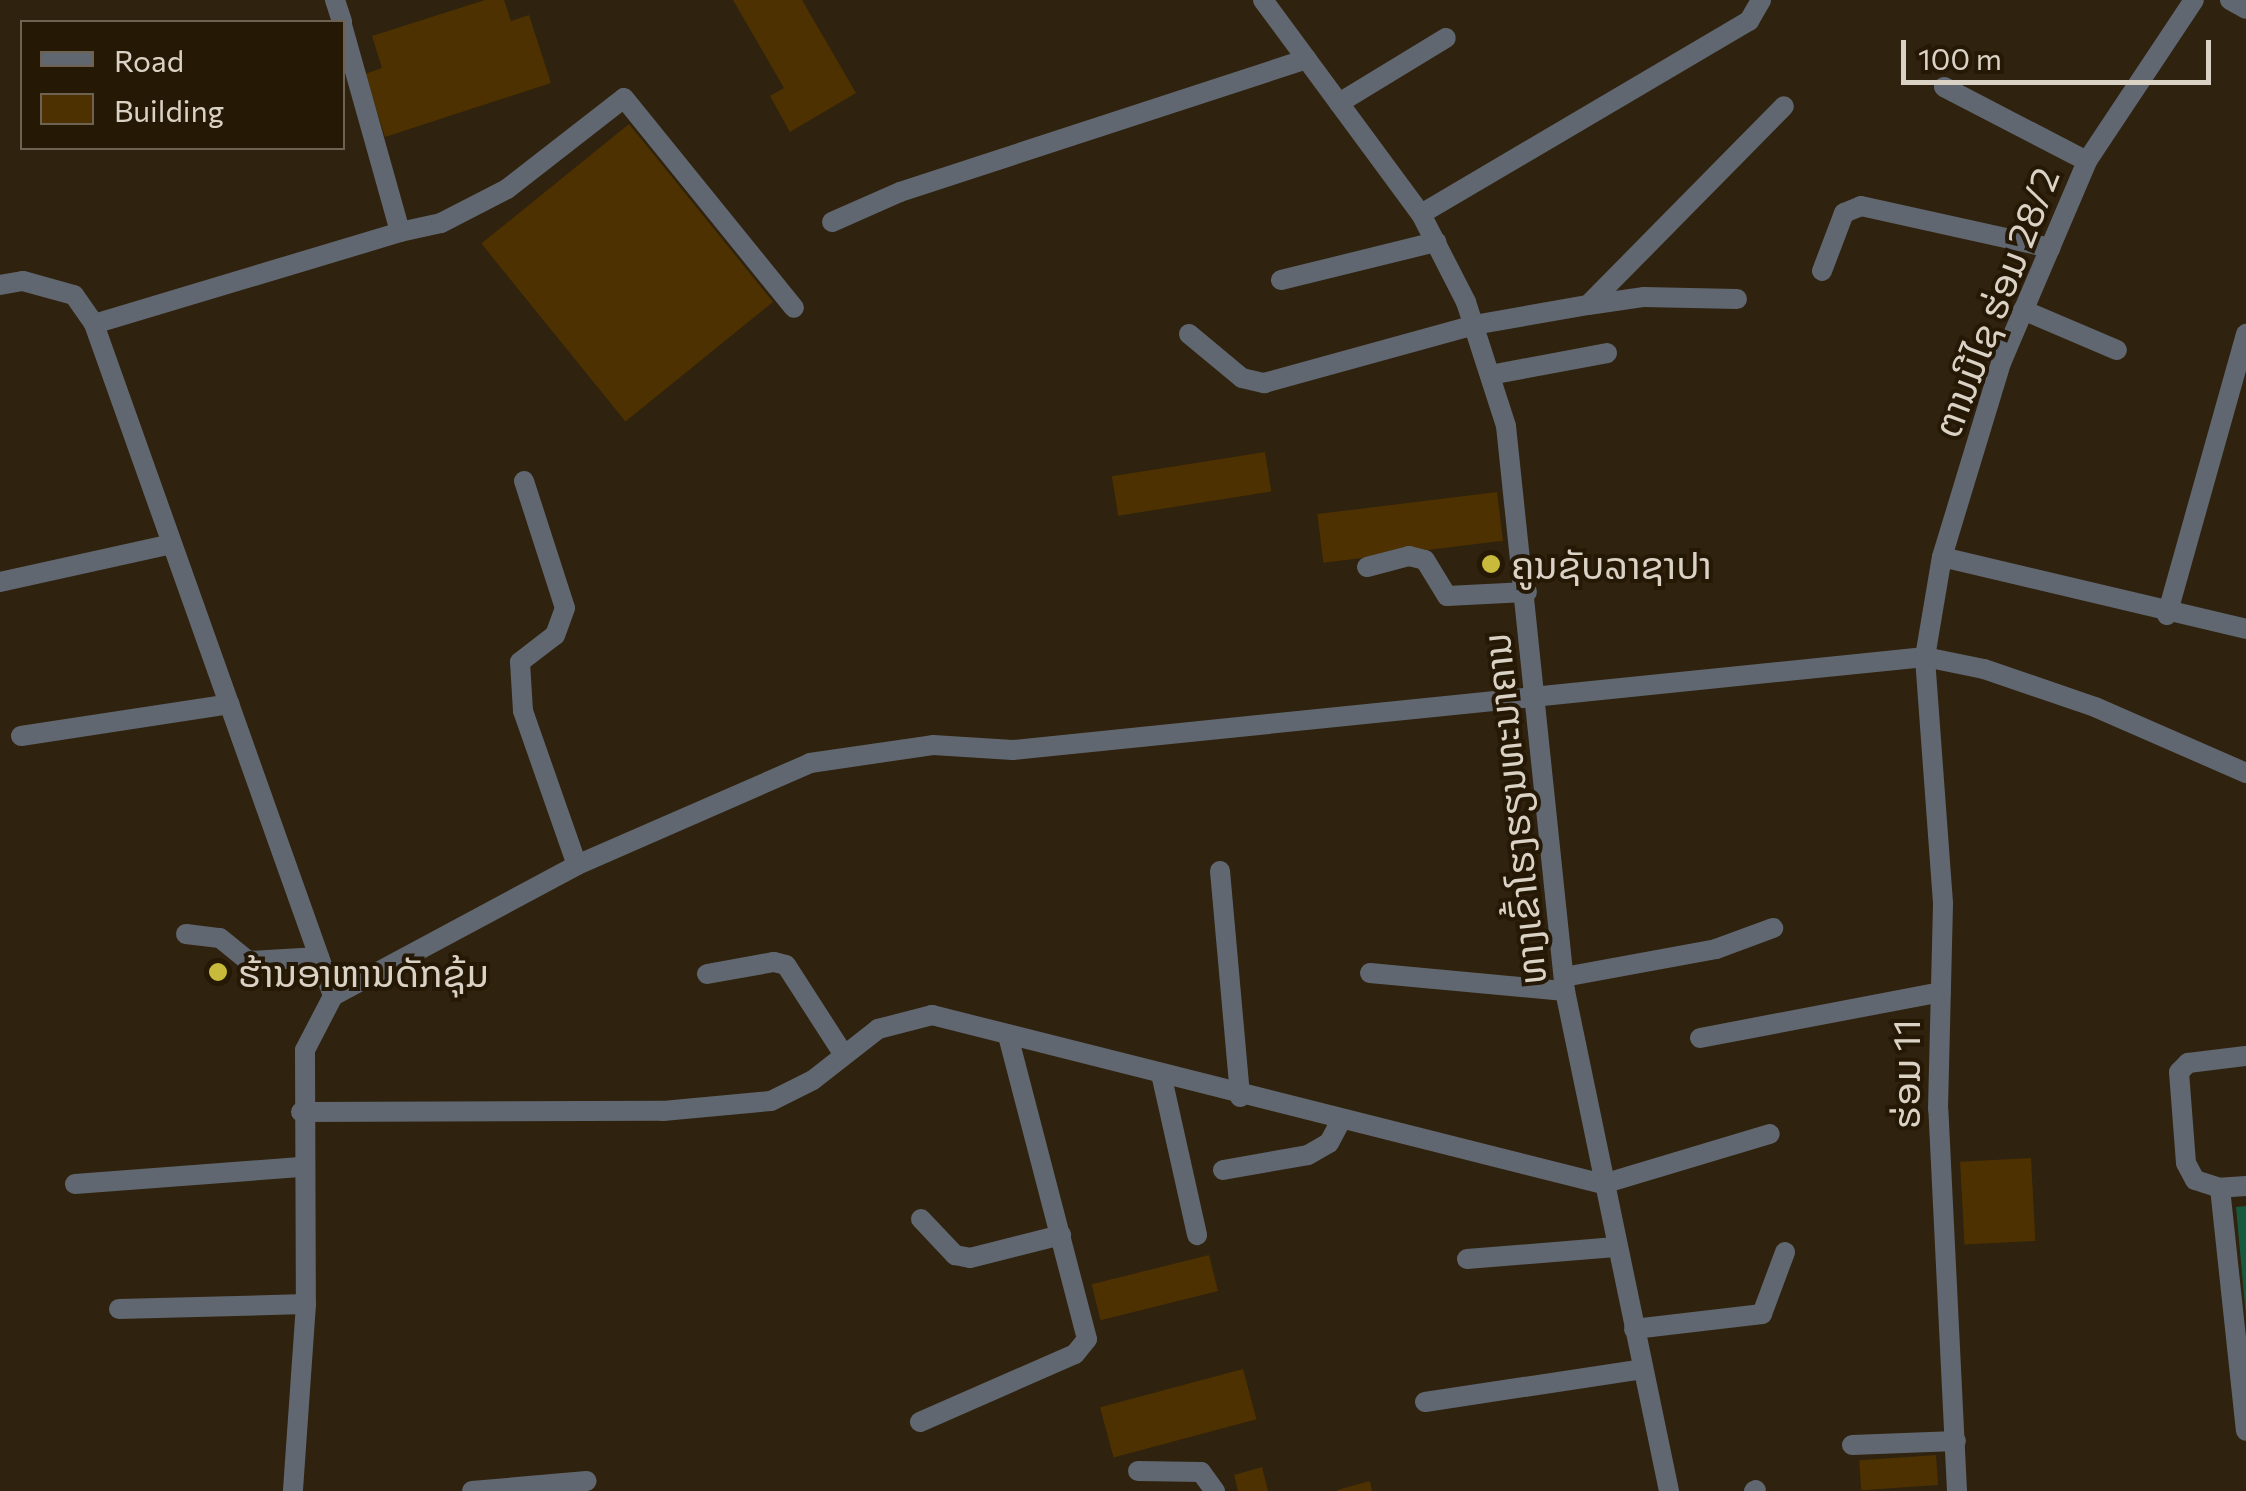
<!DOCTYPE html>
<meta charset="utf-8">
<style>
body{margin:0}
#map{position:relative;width:2246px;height:1491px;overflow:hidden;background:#2f220e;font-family:Commissioner,"Noto Sans Lao",sans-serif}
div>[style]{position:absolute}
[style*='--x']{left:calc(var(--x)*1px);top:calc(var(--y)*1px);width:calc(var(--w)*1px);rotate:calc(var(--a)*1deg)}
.green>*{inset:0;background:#16593f}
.building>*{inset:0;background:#4d3100;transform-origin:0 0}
.minor>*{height:20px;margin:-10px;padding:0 10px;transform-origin:10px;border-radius:10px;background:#606770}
.dots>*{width:28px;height:28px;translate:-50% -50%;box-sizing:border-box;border:5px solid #251805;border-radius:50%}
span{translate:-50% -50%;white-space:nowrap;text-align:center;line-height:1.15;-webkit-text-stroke:8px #251805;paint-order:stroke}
.street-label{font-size:38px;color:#dbd2c6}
.poi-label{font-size:38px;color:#dbd2c6}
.left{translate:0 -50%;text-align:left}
.legend{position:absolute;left:20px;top:20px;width:325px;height:130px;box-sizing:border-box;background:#251805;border:2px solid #6e6252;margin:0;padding:12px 18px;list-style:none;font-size:30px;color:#dbd2c6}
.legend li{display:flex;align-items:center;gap:20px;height:50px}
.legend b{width:50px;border:2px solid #6e6252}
.scale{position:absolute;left:1901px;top:40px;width:310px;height:45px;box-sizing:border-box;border:5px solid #dbd2c6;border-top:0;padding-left:12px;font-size:30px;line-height:35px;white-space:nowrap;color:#dbd2c6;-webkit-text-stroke:8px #251805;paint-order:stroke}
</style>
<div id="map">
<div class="green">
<div style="clip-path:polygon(2246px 1206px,2246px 1317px,2236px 1207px)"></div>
</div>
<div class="building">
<div style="clip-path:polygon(485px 0,504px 0,511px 21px,529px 15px,551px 83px,385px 137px,365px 74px,382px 68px,372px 36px)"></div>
<div style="clip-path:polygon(733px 0,802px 0,856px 93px,790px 132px,770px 96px,784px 88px)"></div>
<div style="left:629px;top:124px;width:229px;height:190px;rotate:51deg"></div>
<div style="left:1265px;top:452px;width:40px;height:155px;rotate:81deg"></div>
<div style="left:1497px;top:492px;width:49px;height:181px;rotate:83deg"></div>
<div style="left:2031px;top:1158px;width:83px;height:71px;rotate:87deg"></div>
<div style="left:1209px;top:1255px;width:37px;height:121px;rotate:76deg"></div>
<div style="left:1243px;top:1369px;width:52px;height:148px;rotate:75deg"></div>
<div style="left:1936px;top:1455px;width:30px;height:77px;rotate:86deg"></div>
<div style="clip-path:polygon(1262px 1467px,1268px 1491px,1238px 1491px,1234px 1475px)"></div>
<div style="clip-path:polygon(1370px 1481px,1372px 1491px,1337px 1491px,1337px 1490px)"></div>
</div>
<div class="minor">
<div style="--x:335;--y:0;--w:23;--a:72"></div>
<div style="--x:1263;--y:0;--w:266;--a:53.6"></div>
<div style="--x:1421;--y:214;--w:99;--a:62.9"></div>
<div style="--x:1466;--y:302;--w:130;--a:72.1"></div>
<div style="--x:1506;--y:426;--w:568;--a:84.04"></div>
<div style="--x:1565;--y:991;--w:511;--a:78.25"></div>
<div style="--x:2230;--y:0;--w:18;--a:29"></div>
<div style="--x:342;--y:25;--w:215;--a:74.3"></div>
<div style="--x:400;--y:232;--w:42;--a:-12.4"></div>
<div style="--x:441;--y:223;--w:74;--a:-27.3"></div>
<div style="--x:507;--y:189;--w:148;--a:-37.9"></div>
<div style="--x:624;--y:98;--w:270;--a:51"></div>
<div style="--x:1944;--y:87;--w:161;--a:27.4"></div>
<div style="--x:1339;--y:103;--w:125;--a:-31.3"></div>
<div style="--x:1421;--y:214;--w:381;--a:-30.5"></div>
<div style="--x:1749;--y:21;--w:24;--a:-60"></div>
<div style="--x:832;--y:222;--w:74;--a:-23.8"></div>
<div style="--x:900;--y:192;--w:428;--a:-18.1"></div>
<div style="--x:1822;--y:271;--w:62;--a:-69.2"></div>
<div style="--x:1844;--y:213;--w:18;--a:-22"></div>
<div style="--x:1861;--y:206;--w:194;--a:12.5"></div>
<div style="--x:1281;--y:280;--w:160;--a:-13.8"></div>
<div style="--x:0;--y:285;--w:23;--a:-10"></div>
<div style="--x:23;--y:281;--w:53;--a:15.4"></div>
<div style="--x:74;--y:295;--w:35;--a:55"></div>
<div style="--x:94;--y:324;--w:713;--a:70.42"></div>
<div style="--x:333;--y:996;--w:61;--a:117.4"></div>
<div style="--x:305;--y:1050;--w:254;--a:89.8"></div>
<div style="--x:306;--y:1304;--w:187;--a:94"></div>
<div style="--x:1588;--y:305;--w:279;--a:-45.4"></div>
<div style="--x:2023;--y:310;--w:102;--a:23.1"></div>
<div style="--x:94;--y:324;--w:320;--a:-16.7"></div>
<div style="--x:1189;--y:334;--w:69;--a:39.7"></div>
<div style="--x:1242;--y:378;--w:23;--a:13"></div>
<div style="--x:1264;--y:383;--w:218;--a:-15.4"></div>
<div style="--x:1474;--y:325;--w:116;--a:-10"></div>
<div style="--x:1588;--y:305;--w:57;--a:-8.1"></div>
<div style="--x:1644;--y:297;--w:93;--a:1.2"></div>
<div style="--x:1490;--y:375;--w:119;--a:-10.6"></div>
<div style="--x:524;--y:481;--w:133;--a:72.1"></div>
<div style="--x:565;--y:608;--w:29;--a:110"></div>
<div style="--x:555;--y:635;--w:44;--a:142.4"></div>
<div style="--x:520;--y:662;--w:49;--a:86.5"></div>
<div style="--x:523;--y:711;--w:163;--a:70.7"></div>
<div style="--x:1942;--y:557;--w:312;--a:13.3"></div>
<div style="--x:1367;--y:567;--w:43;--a:-14.7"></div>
<div style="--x:1409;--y:556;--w:16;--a:14"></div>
<div style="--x:1425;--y:560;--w:42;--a:58.6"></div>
<div style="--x:1447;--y:596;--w:80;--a:-2.9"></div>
<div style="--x:0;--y:582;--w:176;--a:-12.5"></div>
<div style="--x:2167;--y:615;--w:292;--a:-74.3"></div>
<div style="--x:21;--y:736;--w:211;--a:-8.7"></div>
<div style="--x:1220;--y:871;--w:227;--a:84.9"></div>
<div style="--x:186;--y:934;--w:34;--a:7"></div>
<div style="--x:220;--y:938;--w:36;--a:39"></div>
<div style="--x:248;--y:961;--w:71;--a:-3.2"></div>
<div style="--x:1370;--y:973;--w:196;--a:5.3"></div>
<div style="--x:707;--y:974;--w:68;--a:-10.2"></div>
<div style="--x:774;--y:962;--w:12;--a:14"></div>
<div style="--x:786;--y:965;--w:103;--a:57.2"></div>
<div style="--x:1564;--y:977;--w:155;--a:-10.4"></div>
<div style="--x:1716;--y:949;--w:61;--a:-20.2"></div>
<div style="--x:333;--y:996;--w:277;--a:-28.2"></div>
<div style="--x:577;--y:865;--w:254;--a:-23.6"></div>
<div style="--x:810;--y:763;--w:124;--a:-8.3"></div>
<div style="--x:933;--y:745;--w:80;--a:3.6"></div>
<div style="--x:1013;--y:750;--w:917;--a:-5.82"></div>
<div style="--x:1925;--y:657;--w:60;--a:11.5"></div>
<div style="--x:1984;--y:669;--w:117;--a:18.9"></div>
<div style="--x:2095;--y:707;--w:165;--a:23.6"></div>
<div style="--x:1700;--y:1038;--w:245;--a:-10.8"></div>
<div style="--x:1162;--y:1078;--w:161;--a:77.4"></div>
<div style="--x:301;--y:1112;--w:362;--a:-0.2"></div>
<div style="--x:663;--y:1111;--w:108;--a:-5.3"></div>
<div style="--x:771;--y:1101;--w:47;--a:-26.6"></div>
<div style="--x:813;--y:1080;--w:83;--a:-38.1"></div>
<div style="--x:878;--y:1029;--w:56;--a:-14.5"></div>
<div style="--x:932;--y:1015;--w:692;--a:14.14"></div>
<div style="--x:1603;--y:1184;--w:174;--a:-16.7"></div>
<div style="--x:1223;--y:1170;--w:86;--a:-10"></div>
<div style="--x:1308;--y:1155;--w:24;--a:-30"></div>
<div style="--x:1329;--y:1143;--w:24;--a:-62"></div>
<div style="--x:75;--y:1184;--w:229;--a:-4.3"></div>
<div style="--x:2246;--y:1186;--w:26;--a:176"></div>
<div style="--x:2220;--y:1188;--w:244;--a:83.9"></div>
<div style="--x:2220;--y:1188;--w:26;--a:-162"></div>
<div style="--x:2195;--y:1180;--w:19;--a:-118"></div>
<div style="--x:2186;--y:1163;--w:91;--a:-94.4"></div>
<div style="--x:2179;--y:1072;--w:13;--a:-45"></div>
<div style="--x:2188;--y:1063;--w:58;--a:-6.9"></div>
<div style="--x:921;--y:1219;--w:50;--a:46.6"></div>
<div style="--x:955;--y:1255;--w:15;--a:11"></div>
<div style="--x:970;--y:1258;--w:94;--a:-14.2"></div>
<div style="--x:1467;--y:1259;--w:149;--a:-4.6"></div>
<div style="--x:119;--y:1309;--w:187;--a:-1.5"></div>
<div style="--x:1634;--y:1329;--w:129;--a:-6.7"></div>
<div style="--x:1762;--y:1314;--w:66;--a:-69.6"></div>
<div style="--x:1425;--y:1402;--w:220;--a:-8.6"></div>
<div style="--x:920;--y:1422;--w:169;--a:-23.7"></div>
<div style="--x:1075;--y:1354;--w:19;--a:-51"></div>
<div style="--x:1087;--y:1339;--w:309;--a:-104.6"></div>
<div style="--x:1852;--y:1445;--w:104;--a:-2.2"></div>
<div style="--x:1138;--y:1471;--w:63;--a:0.9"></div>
<div style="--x:1201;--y:1472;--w:24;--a:54"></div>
<div style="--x:472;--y:1491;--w:115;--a:-5"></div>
<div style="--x:1754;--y:1491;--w:2;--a:-27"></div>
<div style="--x:1957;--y:1491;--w:382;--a:-92.8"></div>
<div style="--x:1938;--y:1109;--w:206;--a:-88.6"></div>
<div style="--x:1943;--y:903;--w:247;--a:-94.2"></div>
<div style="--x:1925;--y:657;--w:101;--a:-80.4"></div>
<div style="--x:1942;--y:557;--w:203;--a:-73.1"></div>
<div style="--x:2001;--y:363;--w:220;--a:-66.9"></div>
<div style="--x:2087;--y:161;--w:193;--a:-56.4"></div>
</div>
<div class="dots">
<div style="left:1491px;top:564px;background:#c8bb3b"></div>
<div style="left:218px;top:972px;background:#c8bb3b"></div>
</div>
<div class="street-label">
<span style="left:1995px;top:302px;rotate:-69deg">ຕານມີໄຊ ຮ່ອມ 28/2</span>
<span style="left:1513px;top:809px;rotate:-96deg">ທາງເຂົ້າໂຮງຮຽນທະນາຄານ</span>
<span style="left:1905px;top:1074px;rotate:-90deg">ຮ່ອມ 11</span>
</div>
<div class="poi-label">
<span class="left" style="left:1511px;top:564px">ຄູນຊັບລາຊາປາ</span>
<span class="left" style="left:238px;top:972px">ຮ້ານອາຫານດັກຊຸ້ມ</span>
</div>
<ul class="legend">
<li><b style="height:12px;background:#606770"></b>Road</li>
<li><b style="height:28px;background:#4d3100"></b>Building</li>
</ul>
<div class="scale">100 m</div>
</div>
